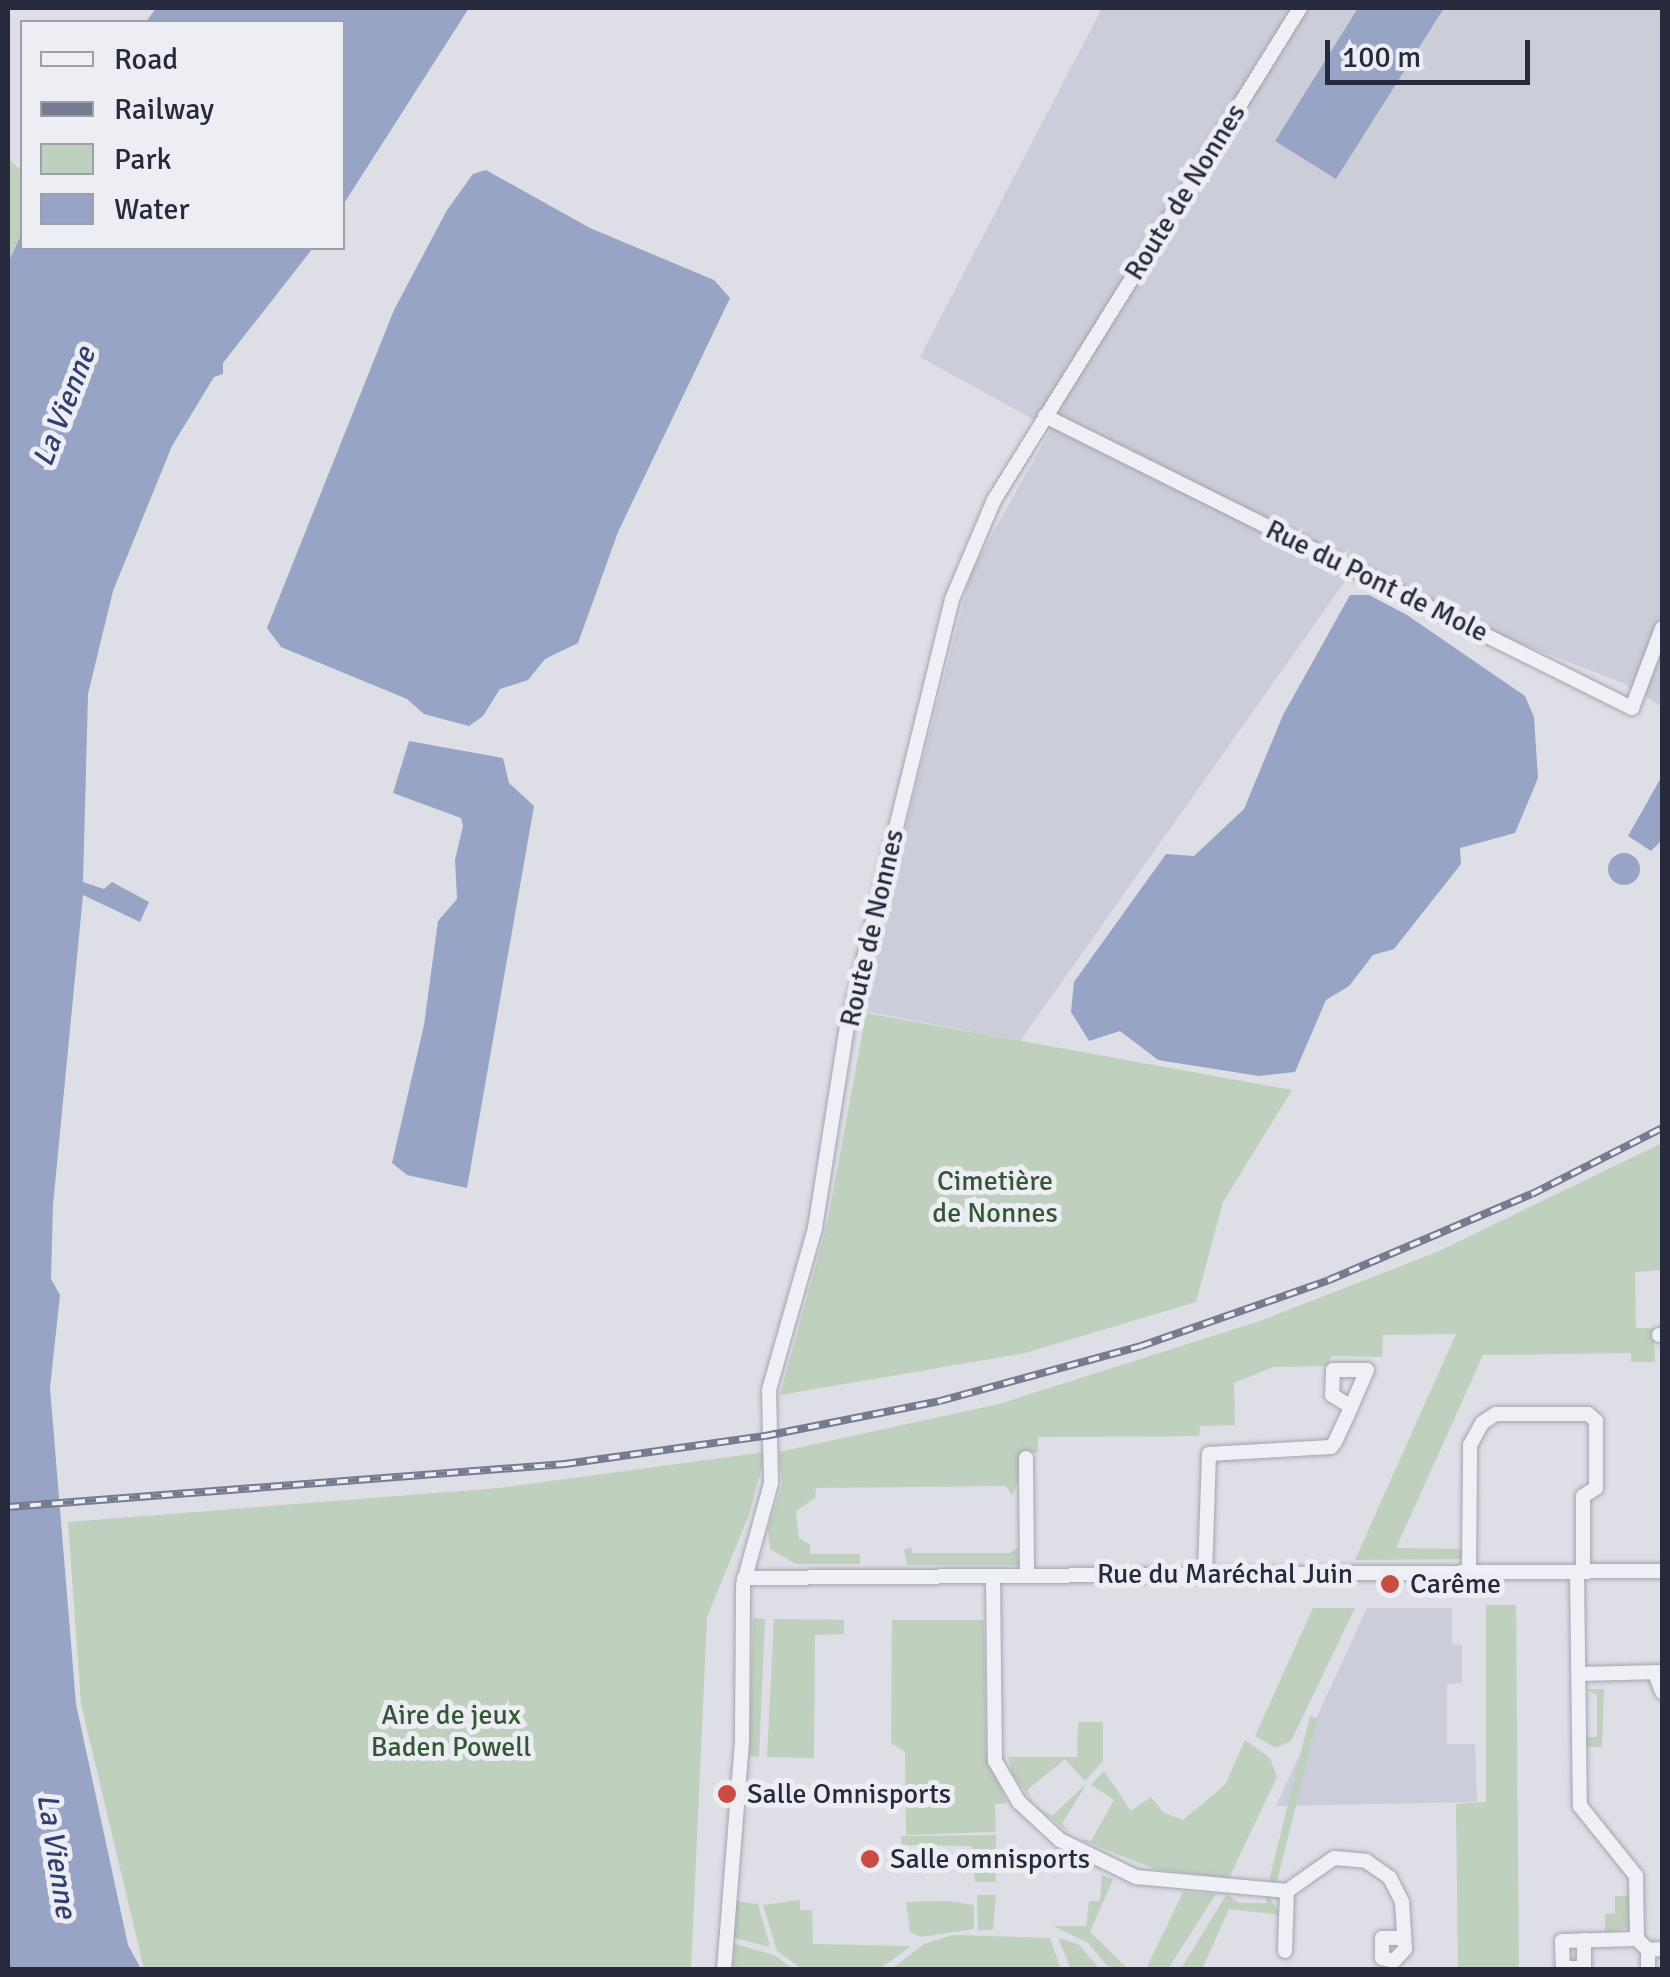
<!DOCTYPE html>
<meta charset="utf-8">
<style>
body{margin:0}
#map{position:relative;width:1670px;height:1977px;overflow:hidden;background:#dddee6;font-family:Signika,sans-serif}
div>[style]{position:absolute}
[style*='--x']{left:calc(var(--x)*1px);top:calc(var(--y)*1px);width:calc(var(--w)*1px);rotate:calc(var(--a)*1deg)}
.built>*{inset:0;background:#cbcdd8}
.green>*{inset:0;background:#bfd0be;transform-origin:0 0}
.water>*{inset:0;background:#98a4c6}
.round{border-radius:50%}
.roads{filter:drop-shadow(0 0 2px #a3a4b0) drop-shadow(0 0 2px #a3a4b0)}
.street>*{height:14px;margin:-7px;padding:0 7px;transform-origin:7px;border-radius:7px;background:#eff0f5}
.rail>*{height:8px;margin-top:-4px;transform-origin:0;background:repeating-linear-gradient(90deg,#eceef4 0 11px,#777b8f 0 22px);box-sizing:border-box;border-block:2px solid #777b8f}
.dots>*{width:28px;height:28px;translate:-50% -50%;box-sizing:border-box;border:5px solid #eceef4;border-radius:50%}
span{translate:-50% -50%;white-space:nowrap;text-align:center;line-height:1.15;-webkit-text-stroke:10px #eceef4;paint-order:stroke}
.street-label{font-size:28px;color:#272a3c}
.park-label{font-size:28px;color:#345835}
.poi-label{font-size:28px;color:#272a3c}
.left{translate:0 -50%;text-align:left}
.water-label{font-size:30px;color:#32406f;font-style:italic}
.frame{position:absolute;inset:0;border:10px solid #272a3c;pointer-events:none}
.legend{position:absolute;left:20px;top:20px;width:325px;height:230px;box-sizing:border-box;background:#eceef4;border:2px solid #9da0aa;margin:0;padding:12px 18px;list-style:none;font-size:30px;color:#272a3c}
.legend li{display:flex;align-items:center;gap:20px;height:50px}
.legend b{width:50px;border:2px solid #9da0aa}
.scale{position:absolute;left:1325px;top:40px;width:205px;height:45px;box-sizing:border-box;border:5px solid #272a3c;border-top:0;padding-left:12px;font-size:30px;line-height:35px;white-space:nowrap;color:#272a3c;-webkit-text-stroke:8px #eceef4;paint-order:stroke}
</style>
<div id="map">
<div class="built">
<div style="clip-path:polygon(1102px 8px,1662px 8px,1662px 707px,1623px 683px,1348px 577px,1020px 1041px,859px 1010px,971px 572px,1051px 429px,920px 357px)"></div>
<div style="clip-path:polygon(1367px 1608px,1452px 1608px,1452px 1644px,1462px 1645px,1462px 1683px,1447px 1684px,1447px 1744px,1475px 1744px,1477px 1802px,1276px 1806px)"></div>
</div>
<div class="green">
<div style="clip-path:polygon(8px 158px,22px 172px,22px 233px,8px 263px)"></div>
<div style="clip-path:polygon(866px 1013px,1292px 1090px,1223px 1202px,1196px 1302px,1025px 1353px,780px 1395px,827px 1225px)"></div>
<div style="clip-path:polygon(1662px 1143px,1662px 1270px,1635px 1272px,1636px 1328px,1654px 1328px,1655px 1362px,1631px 1362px,1631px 1353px,1483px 1355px,1396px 1548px,1464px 1549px,1464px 1559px,1355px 1560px,1456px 1334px,1383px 1335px,1382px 1357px,1331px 1356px,1328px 1366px,1273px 1367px,1234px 1383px,1235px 1425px,1200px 1426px,1199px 1436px,1038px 1437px,1038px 1452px,1031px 1453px,1012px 1496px,1006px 1486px,816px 1488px,815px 1498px,796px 1511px,799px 1538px,810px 1545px,810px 1554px,860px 1554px,860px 1564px,796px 1564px,770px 1549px,768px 1530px,782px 1484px,779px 1452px,999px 1404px,1260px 1321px,1437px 1252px)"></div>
<div style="clip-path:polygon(766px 1452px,749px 1515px,707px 1617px,691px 1969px,144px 1969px,81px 1704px,68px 1522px,499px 1488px)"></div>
<div style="clip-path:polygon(911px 1547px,912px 1553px,1010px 1553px,1018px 1547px,1018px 1565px,907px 1565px,904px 1550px)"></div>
<div style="clip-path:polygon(1486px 1605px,1516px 1605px,1519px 1969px,1458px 1969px,1456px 1804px,1486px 1802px)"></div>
<div style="clip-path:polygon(1313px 1608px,1355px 1608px,1291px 1741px,1276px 1748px,1255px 1736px)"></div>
<div style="clip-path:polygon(753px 1618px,765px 1619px,759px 1757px,749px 1756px)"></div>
<div style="clip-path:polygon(774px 1619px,844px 1620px,844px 1634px,815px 1635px,814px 1758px,767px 1757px)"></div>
<div style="clip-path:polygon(892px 1620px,984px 1620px,986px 1754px,1007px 1803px,995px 1804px,996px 1832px,906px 1835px,905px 1752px,891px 1743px)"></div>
<div style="clip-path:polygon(1586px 1689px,1604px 1689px,1602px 1747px,1586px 1747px,1586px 1737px,1597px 1737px,1597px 1695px)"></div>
<div style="left:1310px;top:1716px;width:8px;height:179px;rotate:14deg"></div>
<div style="clip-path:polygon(1078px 1722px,1103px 1722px,1103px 1761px,1085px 1781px,1065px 1759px,1027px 1790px,1032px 1800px,1012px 1774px,1006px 1745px,1009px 1757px,1077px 1757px)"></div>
<div style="clip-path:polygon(1245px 1740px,1270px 1758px,1277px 1777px,1229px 1878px,1155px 1869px,1079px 1839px,1091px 1841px,1114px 1800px,1091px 1785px,1104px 1771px,1131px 1811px,1151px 1797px,1164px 1813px,1183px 1820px,1225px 1785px)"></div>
<div style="clip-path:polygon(1087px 1783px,1062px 1824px,1071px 1834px,1039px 1808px,1052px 1816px)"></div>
<div style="clip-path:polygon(996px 1835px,996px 1882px,975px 1882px,971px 1846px,901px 1845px,901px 1836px)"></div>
<div style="clip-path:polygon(1102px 1875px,1113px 1879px,1090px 1932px,1128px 1969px,1110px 1969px,1087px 1942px,1053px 1926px,1086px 1926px,1089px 1901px,1100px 1901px)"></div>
<div style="clip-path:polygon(1183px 1892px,1216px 1894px,1168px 1969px,1146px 1969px)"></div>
<div style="clip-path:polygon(1227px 1894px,1239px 1903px,1267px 1903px,1265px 1896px,1270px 1898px,1281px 1915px,1229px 1909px,1202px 1969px,1180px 1970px)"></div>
<div style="clip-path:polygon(977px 1895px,996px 1895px,993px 1930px,978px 1930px)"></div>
<div style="clip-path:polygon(1615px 1896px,1632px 1896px,1630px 1927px,1605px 1934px,1605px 1914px,1615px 1913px)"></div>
<div style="clip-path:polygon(800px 1900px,800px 1910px,812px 1910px,813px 1944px,911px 1946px,880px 1969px,802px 1969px,777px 1951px,763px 1905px)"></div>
<div style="clip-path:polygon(735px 1901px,758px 1904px,770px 1947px,731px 1937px)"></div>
<div style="clip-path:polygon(949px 1901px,974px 1905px,974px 1929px,921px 1937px,910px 1932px,906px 1902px)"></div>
<div style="clip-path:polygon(953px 1935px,1050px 1938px,1061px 1969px,892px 1969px,924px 1944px)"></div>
<div style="clip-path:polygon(1058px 1938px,1078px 1944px,1100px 1969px,1071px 1969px)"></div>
<div style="clip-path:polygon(735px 1944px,774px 1955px,793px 1969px,732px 1969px)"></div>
</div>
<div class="water">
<div style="clip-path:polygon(156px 8px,469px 8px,343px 205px,342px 22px,146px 22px)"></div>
<div style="clip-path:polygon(1358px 8px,1444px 8px,1336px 179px,1275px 141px)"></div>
<div style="clip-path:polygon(486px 170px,590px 228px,714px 280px,730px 298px,618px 532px,578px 643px,545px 659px,528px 680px,500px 689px,483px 716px,469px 726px,424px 714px,407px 699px,281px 647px,267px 628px,394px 310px,447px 210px,473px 174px)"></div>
<div style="clip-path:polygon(22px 233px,22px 248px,313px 248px,223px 363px,223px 374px,214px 377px,172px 446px,113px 591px,88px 694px,83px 882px,104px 889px,112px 882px,149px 902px,140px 922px,83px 895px,53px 1205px,51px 1279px,60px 1295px,50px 1388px,76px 1704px,128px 1945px,141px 1969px,8px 1969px,8px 263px)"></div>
<div style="clip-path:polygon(1350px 595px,1369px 595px,1407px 615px,1525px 696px,1534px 717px,1538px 778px,1515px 833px,1460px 848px,1461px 864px,1394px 949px,1373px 955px,1349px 986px,1326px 1000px,1295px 1072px,1259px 1076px,1158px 1060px,1120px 1031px,1089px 1041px,1071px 1012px,1074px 982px,1166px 854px,1194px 856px,1244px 809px,1283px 715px)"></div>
<div style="clip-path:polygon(409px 741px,503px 758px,509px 783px,534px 806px,467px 1188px,407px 1175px,392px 1163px,424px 1025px,438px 921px,457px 899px,455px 860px,463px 826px,461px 818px,393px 793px)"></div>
<div style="clip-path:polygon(1662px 776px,1662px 840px,1651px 851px,1628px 836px)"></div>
<div class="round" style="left:1608px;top:853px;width:32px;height:32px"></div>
</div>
<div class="roads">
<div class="street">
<div style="--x:1045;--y:416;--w:656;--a:26.45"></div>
<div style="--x:1632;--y:708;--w:85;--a:-69.4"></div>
<div style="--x:1659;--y:1335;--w:3;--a:0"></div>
<div style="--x:1026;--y:1458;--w:118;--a:89.5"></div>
<div style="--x:1469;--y:1572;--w:127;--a:-89.5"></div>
<div style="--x:1470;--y:1445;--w:25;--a:-61"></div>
<div style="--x:1482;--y:1423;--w:17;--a:-33"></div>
<div style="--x:1496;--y:1414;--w:92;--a:0"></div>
<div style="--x:1588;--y:1414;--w:11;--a:41"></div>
<div style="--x:1596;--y:1421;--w:67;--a:90"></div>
<div style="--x:1596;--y:1488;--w:15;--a:148"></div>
<div style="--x:1583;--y:1496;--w:76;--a:90"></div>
<div style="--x:1577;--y:1572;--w:234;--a:89.3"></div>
<div style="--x:1580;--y:1806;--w:90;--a:51.3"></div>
<div style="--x:1636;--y:1876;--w:63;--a:89.1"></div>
<div style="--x:1637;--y:1939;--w:75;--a:178.5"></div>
<div style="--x:1562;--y:1941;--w:27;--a:88"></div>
<div style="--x:1563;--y:1968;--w:21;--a:0"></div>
<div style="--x:1584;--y:1968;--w:28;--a:-90"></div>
<div style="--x:1205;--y:1574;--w:120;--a:-88.1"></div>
<div style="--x:1209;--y:1454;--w:122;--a:-3.3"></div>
<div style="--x:1331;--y:1447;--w:6;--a:-51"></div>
<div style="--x:1335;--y:1442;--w:38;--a:-65"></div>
<div style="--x:1351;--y:1407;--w:40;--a:-66.6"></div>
<div style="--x:1367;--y:1370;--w:34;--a:180"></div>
<div style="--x:1333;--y:1370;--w:25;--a:92"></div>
<div style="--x:1332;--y:1395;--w:22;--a:32"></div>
<div style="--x:993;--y:1576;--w:185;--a:89.4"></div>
<div style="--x:995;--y:1761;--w:48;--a:59.7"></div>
<div style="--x:1019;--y:1802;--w:56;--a:42.8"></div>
<div style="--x:1060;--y:1840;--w:85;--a:26"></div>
<div style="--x:1136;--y:1877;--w:152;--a:5.3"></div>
<div style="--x:744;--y:1578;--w:918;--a:-0.44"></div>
<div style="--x:1579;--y:1674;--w:83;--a:-1.4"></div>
<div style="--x:1656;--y:1676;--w:17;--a:69"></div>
<div style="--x:1637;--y:1939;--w:16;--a:45"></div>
<div style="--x:1648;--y:1950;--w:14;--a:-4"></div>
<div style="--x:1285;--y:1951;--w:60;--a:-88.1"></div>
<div style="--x:1287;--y:1891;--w:57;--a:-35.1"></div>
<div style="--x:1334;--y:1858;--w:32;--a:5"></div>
<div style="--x:1366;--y:1861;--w:29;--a:35"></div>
<div style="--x:1390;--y:1878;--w:27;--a:63"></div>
<div style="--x:1402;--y:1902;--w:47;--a:86.3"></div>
<div style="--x:1405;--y:1949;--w:16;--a:133"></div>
<div style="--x:1394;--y:1961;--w:12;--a:-166"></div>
<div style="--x:1382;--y:1958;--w:20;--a:-90"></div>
<div style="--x:1382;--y:1938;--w:17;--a:0"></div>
<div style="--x:724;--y:1970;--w:231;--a:-85.5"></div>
<div style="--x:742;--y:1740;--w:155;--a:-89.6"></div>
<div style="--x:743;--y:1585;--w:106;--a:-74.6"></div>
<div style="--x:771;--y:1483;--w:93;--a:-91.2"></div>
<div style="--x:769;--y:1390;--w:168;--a:-74.1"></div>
<div style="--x:815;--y:1228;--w:204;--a:-81"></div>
<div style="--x:847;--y:1027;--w:441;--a:-76.2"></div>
<div style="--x:952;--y:599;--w:108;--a:-67"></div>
<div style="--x:994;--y:500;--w:579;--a:-58.12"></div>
<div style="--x:1648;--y:1970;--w:20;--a:-90"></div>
</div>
</div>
<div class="rail">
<div style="--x:8;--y:1507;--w:559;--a:-4.41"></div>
<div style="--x:565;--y:1464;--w:202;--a:-8"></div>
<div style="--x:765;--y:1436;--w:178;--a:-11.3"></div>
<div style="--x:940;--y:1401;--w:208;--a:-15.3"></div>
<div style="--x:1141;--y:1346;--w:199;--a:-19.3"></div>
<div style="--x:1329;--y:1280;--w:220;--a:-23"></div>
<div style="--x:1532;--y:1194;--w:146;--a:-26.9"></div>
</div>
<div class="dots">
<div style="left:1390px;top:1584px;background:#ca4c43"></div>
<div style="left:727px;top:1794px;background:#ca4c43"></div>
<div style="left:870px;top:1859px;background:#ca4c43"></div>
</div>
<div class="street-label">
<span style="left:1185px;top:192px;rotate:-58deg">Route de Nonnes</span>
<span style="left:1377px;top:581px;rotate:26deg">Rue du Pont de Mole</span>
<span style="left:872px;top:928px;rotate:-77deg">Route de Nonnes</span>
<span style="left:1225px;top:1574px">Rue du Maréchal Juin</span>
</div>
<div class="park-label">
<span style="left:995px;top:1197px">Cimetière<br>de Nonnes</span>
<span style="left:451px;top:1731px">Aire de jeux<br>Baden Powell</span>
</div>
<div class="poi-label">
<span class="left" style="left:1410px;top:1584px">Carême</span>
<span class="left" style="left:747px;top:1794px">Salle Omnisports</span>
<span class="left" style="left:890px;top:1859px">Salle omnisports</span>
</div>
<div class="water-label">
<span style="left:65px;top:407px;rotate:-69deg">La Vienne</span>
<span style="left:56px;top:1856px;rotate:81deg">La Vienne</span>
</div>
<div class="frame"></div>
<ul class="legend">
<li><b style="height:12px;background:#eff0f5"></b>Road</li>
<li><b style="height:12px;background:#777b8f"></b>Railway</li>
<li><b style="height:28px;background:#bfd0be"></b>Park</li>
<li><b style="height:28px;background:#98a4c6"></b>Water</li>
</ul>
<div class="scale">100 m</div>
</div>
